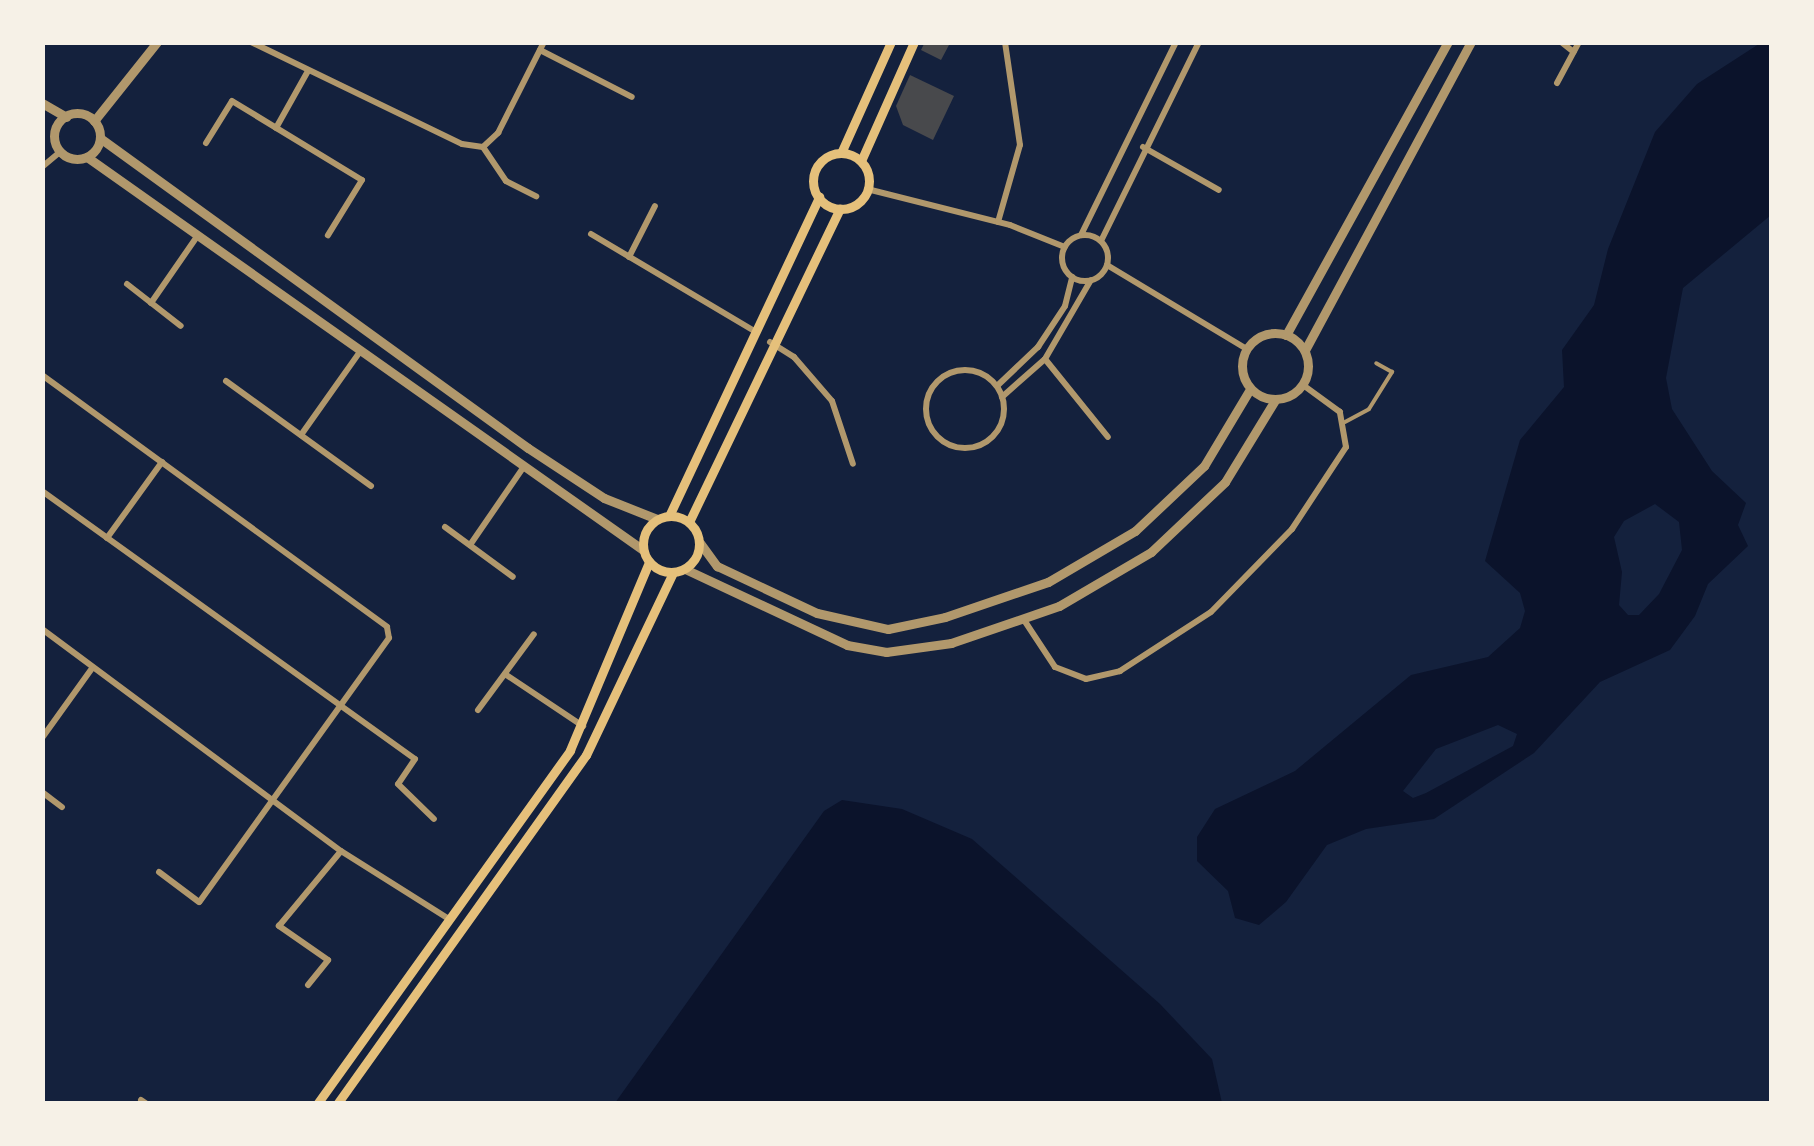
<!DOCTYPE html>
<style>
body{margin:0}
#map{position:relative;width:1814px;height:1146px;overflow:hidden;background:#14213d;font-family:Cabin,sans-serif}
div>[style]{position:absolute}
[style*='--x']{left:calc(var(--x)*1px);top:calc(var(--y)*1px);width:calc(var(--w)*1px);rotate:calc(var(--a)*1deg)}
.water>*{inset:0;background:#0b132b}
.building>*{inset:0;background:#48494c}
.service>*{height:4px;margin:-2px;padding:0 2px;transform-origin:2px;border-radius:2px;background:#b1986c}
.minor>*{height:6px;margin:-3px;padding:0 3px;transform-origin:3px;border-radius:3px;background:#b1986c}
.minor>.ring{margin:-3px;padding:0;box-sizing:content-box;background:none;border:6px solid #b1986c;border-radius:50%}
.tertiary>*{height:9px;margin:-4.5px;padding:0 4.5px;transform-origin:4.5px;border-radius:4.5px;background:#b1986c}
.tertiary>.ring{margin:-4.5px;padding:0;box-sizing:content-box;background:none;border:9px solid #b1986c;border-radius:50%}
.secondary>*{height:9px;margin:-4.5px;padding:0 4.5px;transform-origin:4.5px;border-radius:4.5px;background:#e5c07b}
.secondary>.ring{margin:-4.5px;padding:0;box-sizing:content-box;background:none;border:9px solid #e5c07b;border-radius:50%}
span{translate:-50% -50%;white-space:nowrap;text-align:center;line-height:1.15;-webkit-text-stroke:8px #f6f1e7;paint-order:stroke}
.frame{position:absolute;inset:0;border:45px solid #f6f1e7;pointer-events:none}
</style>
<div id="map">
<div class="water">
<div style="clip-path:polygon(evenodd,1762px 42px,1771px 43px,1771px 215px,1683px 288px,1666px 378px,1672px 409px,1712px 471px,1746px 503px,1738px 525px,1748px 546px,1708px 584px,1695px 616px,1670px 650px,1600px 682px,1534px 753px,1434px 819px,1366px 829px,1327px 845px,1286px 902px,1259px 925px,1235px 918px,1228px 891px,1197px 861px,1197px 837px,1215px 809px,1295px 771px,1411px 675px,1488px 657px,1520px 628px,1525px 611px,1520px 593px,1485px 561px,1520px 440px,1564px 387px,1562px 350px,1594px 305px,1608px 249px,1655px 132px,1697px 84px,1762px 42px,1655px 504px,1679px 522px,1682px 550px,1659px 594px,1639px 615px,1628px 615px,1619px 605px,1622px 572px,1614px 537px,1624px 521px,1655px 504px,1762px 42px,1498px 725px,1517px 734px,1513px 746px,1426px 793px,1413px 798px,1403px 791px,1436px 749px,1498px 725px)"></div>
<div style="clip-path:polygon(842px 800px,902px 809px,972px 839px,1160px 1004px,1212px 1059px,1222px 1103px,615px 1103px,824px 811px)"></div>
</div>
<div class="building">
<div style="clip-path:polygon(925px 42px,949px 45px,941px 60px,921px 50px)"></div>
<div style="clip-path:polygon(910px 75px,954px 96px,933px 140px,903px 125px,896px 106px)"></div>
</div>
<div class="service">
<div style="--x:1345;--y:422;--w:27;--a:-28"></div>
<div style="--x:1369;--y:409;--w:44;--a:-58.1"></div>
<div style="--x:1392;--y:372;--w:18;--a:-151"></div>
</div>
<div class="minor">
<div style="--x:251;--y:42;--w:234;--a:25.8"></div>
<div style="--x:462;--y:144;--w:21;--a:8"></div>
<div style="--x:483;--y:147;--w:21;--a:-43"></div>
<div style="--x:498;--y:133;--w:102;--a:-63.2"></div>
<div style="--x:1561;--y:42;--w:16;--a:38"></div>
<div style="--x:540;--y:50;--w:103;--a:27.1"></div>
<div style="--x:1557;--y:83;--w:47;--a:-61.8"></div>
<div style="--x:276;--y:128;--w:65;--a:-60.7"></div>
<div style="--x:206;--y:143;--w:49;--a:-58.2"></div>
<div style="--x:232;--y:101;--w:152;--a:31.3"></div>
<div style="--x:362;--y:180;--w:65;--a:121.7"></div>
<div style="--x:483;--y:147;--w:41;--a:55.9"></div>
<div style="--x:506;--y:181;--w:34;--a:27"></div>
<div style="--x:1143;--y:147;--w:87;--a:29.5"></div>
<div style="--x:42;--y:167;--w:23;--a:-40"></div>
<div style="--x:867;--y:189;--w:147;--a:14.1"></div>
<div style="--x:1010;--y:225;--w:59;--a:21.8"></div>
<div style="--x:998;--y:222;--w:80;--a:-74.1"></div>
<div style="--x:1020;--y:145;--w:104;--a:-98.3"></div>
<div style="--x:591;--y:234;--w:188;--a:30.7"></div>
<div class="ring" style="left:1062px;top:235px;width:40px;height:40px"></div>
<div style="--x:1081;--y:235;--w:215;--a:-63.8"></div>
<div style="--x:1101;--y:241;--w:222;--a:-63.8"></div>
<div style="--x:629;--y:257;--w:57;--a:-63"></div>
<div style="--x:1107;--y:265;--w:163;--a:31"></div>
<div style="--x:127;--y:284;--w:68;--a:37.9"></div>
<div style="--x:151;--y:303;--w:83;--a:-55.3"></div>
<div style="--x:770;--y:342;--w:28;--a:32"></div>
<div style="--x:794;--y:357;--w:58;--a:49.2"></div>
<div style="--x:832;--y:401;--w:66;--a:71.6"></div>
<div style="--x:1045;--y:359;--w:100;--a:51.1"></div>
<div class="ring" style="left:926px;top:370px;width:72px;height:72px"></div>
<div style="--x:42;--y:375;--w:427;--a:36.1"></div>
<div style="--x:387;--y:627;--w:11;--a:80"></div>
<div style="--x:389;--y:638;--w:325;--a:125.7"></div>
<div style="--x:199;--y:902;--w:50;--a:-143.1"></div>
<div style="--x:226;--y:381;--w:179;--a:35.9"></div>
<div style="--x:997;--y:386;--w:57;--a:-43.6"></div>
<div style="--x:1038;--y:347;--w:49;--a:-56.6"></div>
<div style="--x:1065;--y:306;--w:30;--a:-76"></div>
<div style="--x:1002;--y:397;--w:57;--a:-41.5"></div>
<div style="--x:1045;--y:359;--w:91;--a:-59.8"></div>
<div style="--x:301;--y:435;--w:100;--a:-54.7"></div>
<div style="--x:42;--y:491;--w:459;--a:35.7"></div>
<div style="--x:415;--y:759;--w:30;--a:124"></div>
<div style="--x:398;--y:784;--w:50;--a:44.2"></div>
<div style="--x:445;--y:527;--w:84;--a:36.3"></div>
<div style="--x:107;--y:538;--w:94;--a:-54.1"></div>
<div style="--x:470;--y:545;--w:93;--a:-55.5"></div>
<div style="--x:1024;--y:620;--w:56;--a:56.6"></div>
<div style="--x:1055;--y:667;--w:33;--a:21"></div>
<div style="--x:1086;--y:679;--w:35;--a:-13"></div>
<div style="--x:1120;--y:671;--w:108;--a:-33"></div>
<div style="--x:1211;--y:612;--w:116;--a:-45.7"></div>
<div style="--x:1292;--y:529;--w:98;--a:-56.6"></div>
<div style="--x:1346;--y:447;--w:36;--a:-100"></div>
<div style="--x:1340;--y:412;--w:46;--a:-143.9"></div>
<div style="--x:42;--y:629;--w:372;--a:36.6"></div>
<div style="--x:341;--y:851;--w:128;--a:32.2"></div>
<div style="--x:505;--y:674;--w:94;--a:33.7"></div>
<div style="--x:478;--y:710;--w:94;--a:-53.6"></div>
<div style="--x:42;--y:738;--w:87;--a:-54.3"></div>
<div style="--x:42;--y:792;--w:25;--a:37"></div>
<div style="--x:308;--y:985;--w:32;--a:-51"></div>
<div style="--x:328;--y:960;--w:60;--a:-145.2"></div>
<div style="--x:279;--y:926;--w:97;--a:-50.4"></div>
<div style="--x:141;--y:1100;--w:7;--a:34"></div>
</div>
<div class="tertiary">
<div style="--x:42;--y:103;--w:28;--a:30"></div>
<div class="ring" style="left:54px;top:113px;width:37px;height:37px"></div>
<div style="--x:94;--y:121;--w:101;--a:-51.4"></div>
<div style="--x:100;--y:138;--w:528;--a:35.92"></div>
<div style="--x:528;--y:448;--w:91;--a:33.3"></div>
<div style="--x:604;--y:498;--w:57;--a:21.6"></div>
<div style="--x:87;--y:157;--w:681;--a:35.25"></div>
<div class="ring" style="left:1242px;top:333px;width:57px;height:57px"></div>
<div style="--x:1286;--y:335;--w:335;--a:-61.1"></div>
<div style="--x:1305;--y:350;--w:350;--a:-61.7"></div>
<div style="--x:700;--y:543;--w:29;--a:54"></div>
<div style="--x:717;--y:566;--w:110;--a:25.2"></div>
<div style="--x:817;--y:613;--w:73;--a:12.7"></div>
<div style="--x:888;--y:629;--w:58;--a:-11.9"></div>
<div style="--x:945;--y:617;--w:109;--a:-18.8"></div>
<div style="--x:1048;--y:582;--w:101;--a:-30.4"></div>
<div style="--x:1135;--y:531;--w:95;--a:-43.3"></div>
<div style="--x:1204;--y:466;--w:90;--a:-59.1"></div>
<div style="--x:685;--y:569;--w:179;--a:25.1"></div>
<div style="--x:847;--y:645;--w:40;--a:10"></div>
<div style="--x:886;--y:652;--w:66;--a:-7.9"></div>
<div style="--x:951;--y:643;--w:114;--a:-18.9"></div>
<div style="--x:1059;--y:606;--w:107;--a:-30.4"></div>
<div style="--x:1151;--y:552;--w:102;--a:-43.4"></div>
<div style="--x:1225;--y:482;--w:96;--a:-58.6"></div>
</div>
<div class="secondary">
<div style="--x:841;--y:153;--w:122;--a:-65.8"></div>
<div class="ring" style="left:813px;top:153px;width:47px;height:47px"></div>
<div style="--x:861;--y:161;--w:130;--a:-66"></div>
<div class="ring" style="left:643px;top:516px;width:47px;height:47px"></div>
<div style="--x:669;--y:516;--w:353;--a:-64.8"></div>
<div style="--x:689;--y:522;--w:348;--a:-64.3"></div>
<div style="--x:317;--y:1104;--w:435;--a:-54.4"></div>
<div style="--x:570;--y:750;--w:204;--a:-67.2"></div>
<div style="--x:337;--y:1104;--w:429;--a:-54.5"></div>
<div style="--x:586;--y:755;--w:202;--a:-64.5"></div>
</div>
<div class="frame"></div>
</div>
